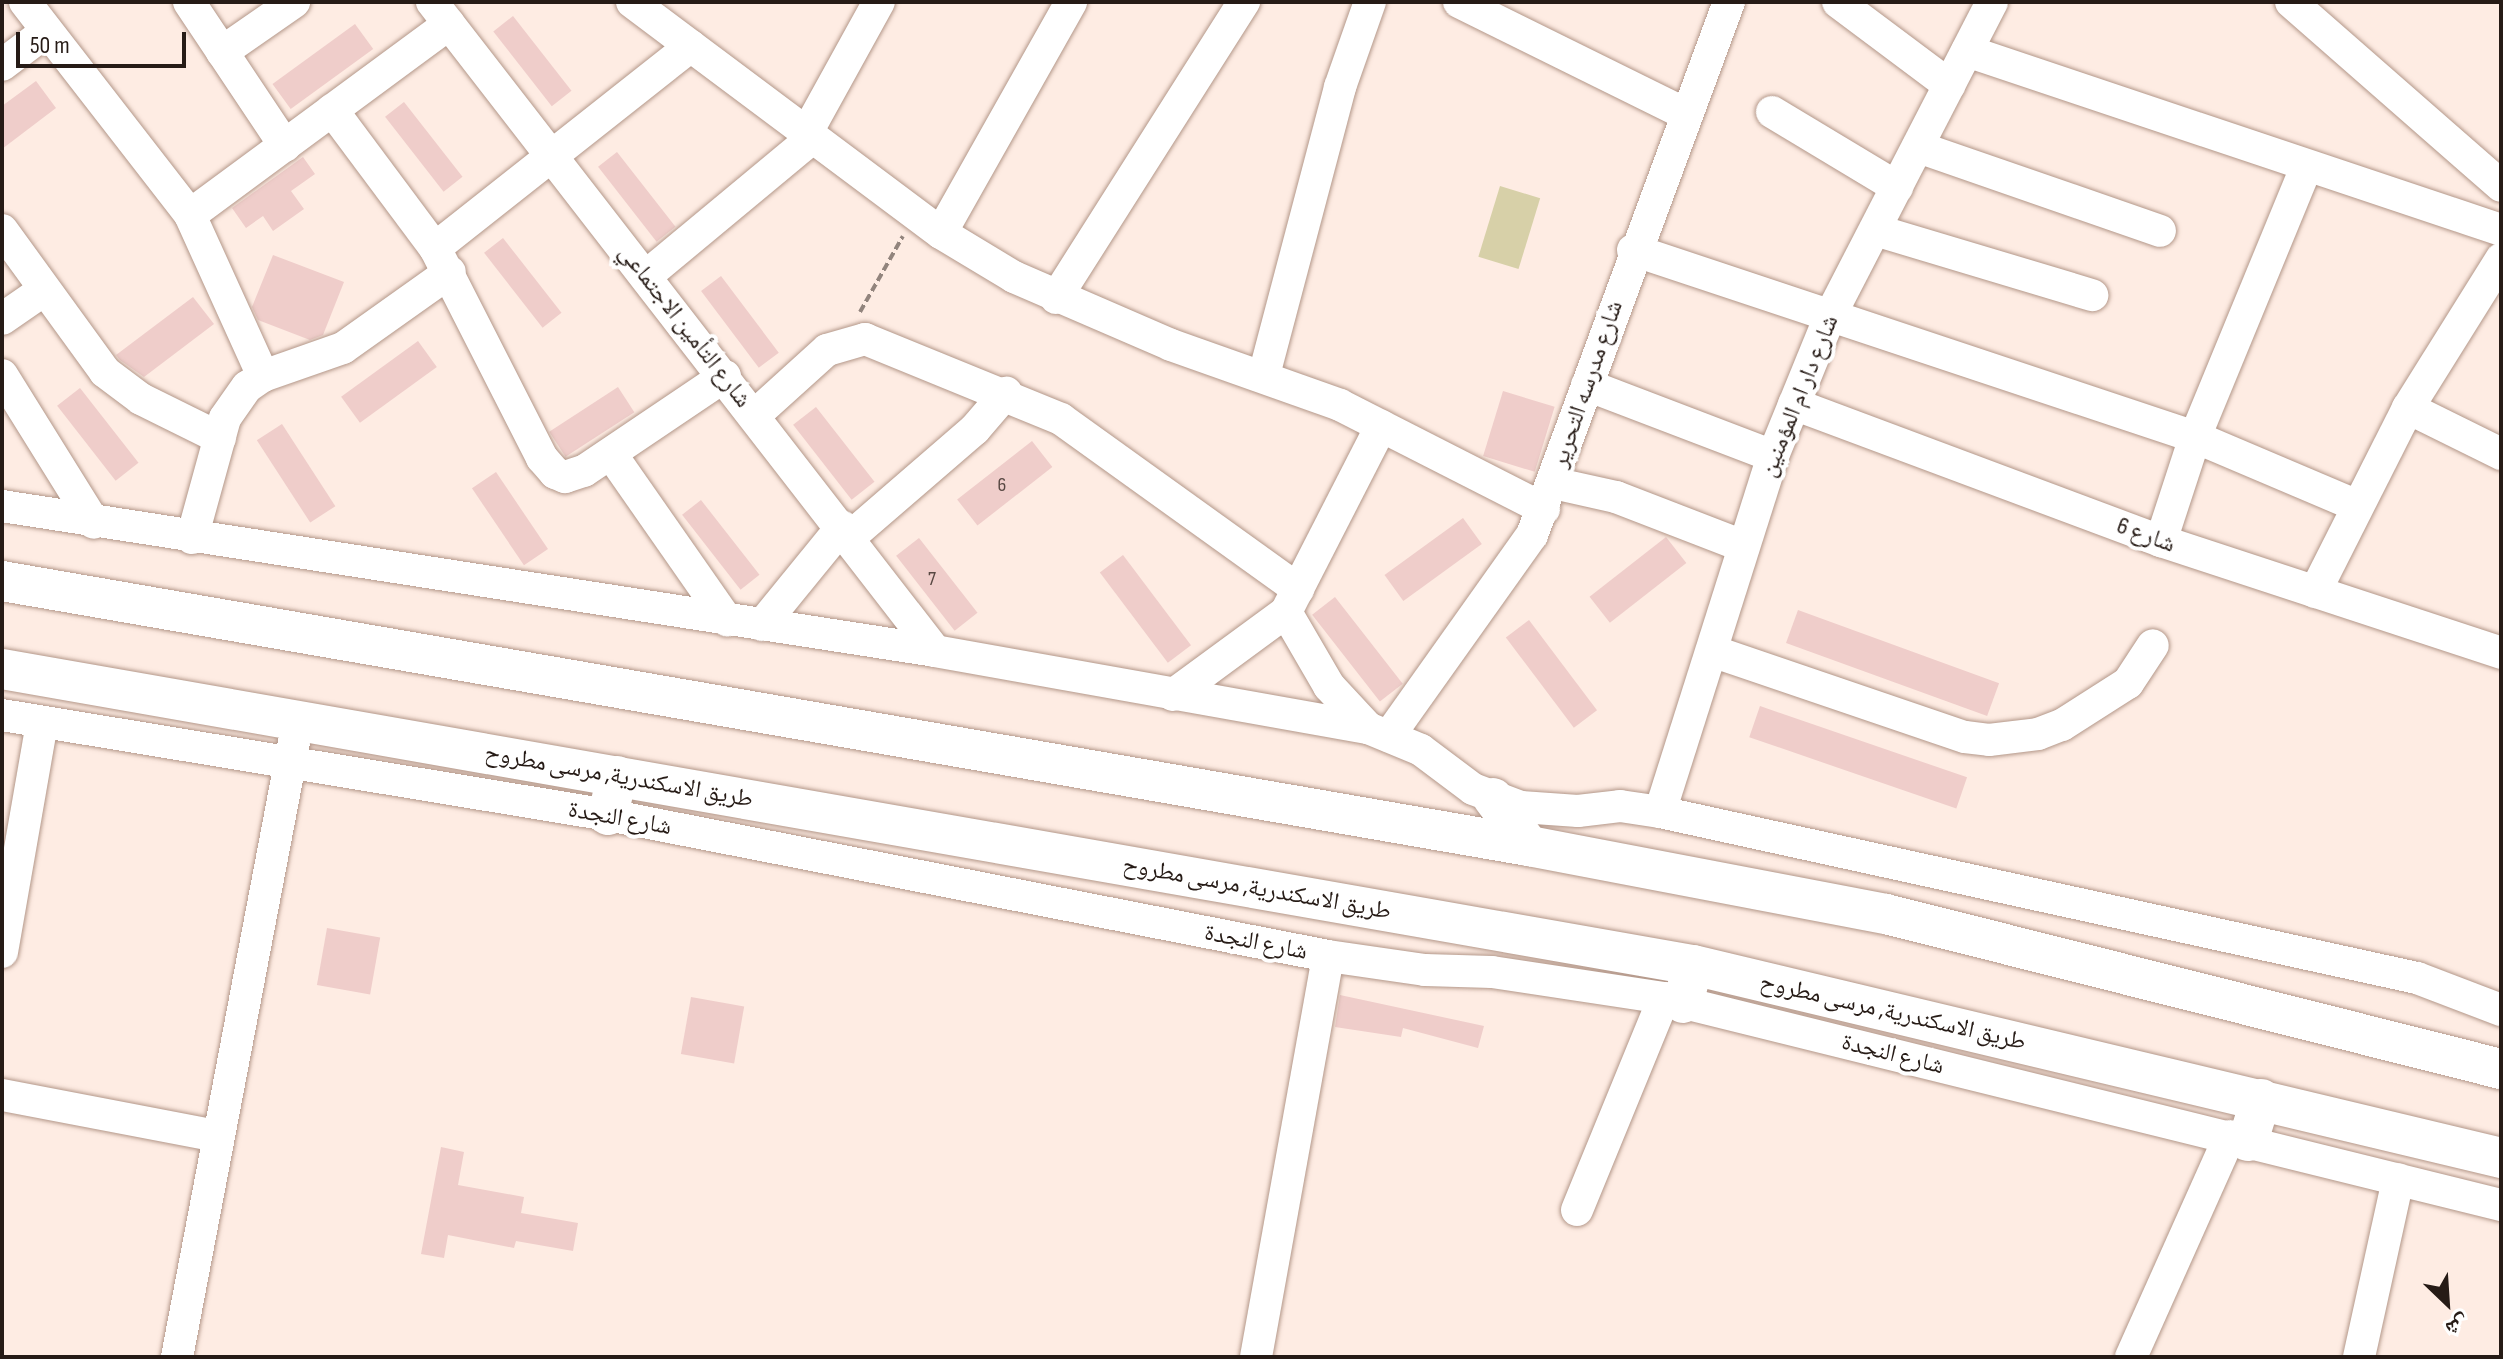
<!DOCTYPE html>
<meta charset="utf-8">
<style>
body{margin:0}
#map{position:relative;width:2503px;height:1359px;overflow:hidden;background:#feece3;font-family:"Sofia Sans Condensed","Noto Naskh Arabic",sans-serif}
div>[style]{position:absolute}
[style*='--x']{left:calc(var(--x)*1px);top:calc(var(--y)*1px);width:calc(var(--w)*1px);rotate:calc(var(--a)*1deg)}
.green>*{inset:0;background:#d7d0a8;transform-origin:0 0}
.building>*{inset:0;background:#efcdca;transform-origin:0 0}
.path>*{height:4px;margin-top:-2px;transform-origin:0;background:repeating-linear-gradient(90deg,#92847d 0 8px,transparent 0 12px)}
.roads{filter:drop-shadow(0 0 2px #b39789) drop-shadow(0 0 2px #b39789)}
.minor>*{height:32px;margin:-16px;padding:0 16px;transform-origin:16px;border-radius:16px;background:#fff}
.major>*{height:40px;margin:-20px;padding:0 20px;transform-origin:20px;border-radius:20px;background:#fff}
span{translate:-50% -50%;white-space:nowrap;text-align:center;line-height:1.15;-webkit-text-stroke:8px #fff;paint-order:stroke}
.number-label{font-size:20px;color:#584843}
.number-label span{-webkit-text-stroke-width:0}
.street-label{font-size:24px;color:#261b16}
.frame{position:absolute;inset:0;border:4px solid #261b16;pointer-events:none}
.north{position:absolute;left:2407px;top:1263px;width:80px;height:80px;-webkit-text-stroke:6px #fff;paint-order:stroke;rotate:155deg;font-size:22px;font-weight:700;line-height:32px;text-align:center;color:#261b16}
.north::after{content:'';display:block;margin:auto;width:28px;height:36px;background:#261b16;clip-path:polygon(50% 0,100% 100%,50% 72%,0 100%)}
.scale{position:absolute;left:16px;top:32px;width:170px;height:36px;box-sizing:border-box;border:4px solid #261b16;border-top:0;padding-left:10px;font-size:24px;line-height:28px;white-space:nowrap;color:#261b16;-webkit-text-stroke:6px #fff;paint-order:stroke}
</style>
<div id="map">
<div class="green">
<div style="left:1500px;top:186px;width:42px;height:74px;rotate:17deg"></div>
</div>
<div class="building">
<div style="left:513px;top:16px;width:95px;height:25px;rotate:52deg"></div>
<div style="left:355px;top:24px;width:31px;height:102px;rotate:54deg"></div>
<div style="clip-path:polygon(36px 81px,56px 108px,2px 149px,2px 106px)"></div>
<div style="left:404px;top:102px;width:95px;height:24px;rotate:52deg"></div>
<div style="left:617px;top:152px;width:95px;height:24px;rotate:52deg"></div>
<div style="clip-path:polygon(303px 157px,315px 174px,291px 191px,304px 209px,273px 231px,263px 216px,246px 228px,232px 208px)"></div>
<div style="left:503px;top:238px;width:95px;height:24px;rotate:52deg"></div>
<div style="clip-path:polygon(273px 255px,344px 282px,323px 335px,310px 340px,258px 320px,252px 307px)"></div>
<div style="left:721px;top:276px;width:96px;height:25px;rotate:53deg"></div>
<div style="clip-path:polygon(193px 297px,214px 324px,144px 377px,120px 360px,116px 355px)"></div>
<div style="left:418px;top:341px;width:32px;height:95px;rotate:54deg"></div>
<div style="left:618px;top:387px;width:30px;height:82px;rotate:57deg"></div>
<div style="left:80px;top:388px;width:95px;height:29px;rotate:52deg"></div>
<div style="left:1503px;top:391px;width:54px;height:68px;rotate:17deg"></div>
<div style="left:816px;top:407px;width:95px;height:29px;rotate:52deg"></div>
<div style="left:282px;top:424px;width:98px;height:30px;rotate:57deg"></div>
<div style="left:1032px;top:441px;width:33px;height:95px;rotate:52deg"></div>
<div style="left:496px;top:472px;width:93px;height:29px;rotate:56deg"></div>
<div style="left:701px;top:500px;width:95px;height:24px;rotate:52deg"></div>
<div style="left:1463px;top:518px;width:32px;height:97px;rotate:54deg"></div>
<div style="left:1666px;top:537px;width:33px;height:97px;rotate:52deg"></div>
<div style="left:919px;top:538px;width:95px;height:29px;rotate:52deg"></div>
<div style="left:1123px;top:555px;width:113px;height:29px;rotate:53deg"></div>
<div style="left:1335px;top:597px;width:110px;height:29px;rotate:52deg"></div>
<div style="left:1798px;top:610px;width:214px;height:35px;rotate:20deg"></div>
<div style="left:1529px;top:620px;width:113px;height:29px;rotate:53deg"></div>
<div style="left:1760px;top:706px;width:219px;height:33px;rotate:19deg"></div>
<div style="left:327px;top:928px;width:54px;height:58px;rotate:10deg"></div>
<div style="clip-path:polygon(1340px 995px,1484px 1026px,1478px 1048px,1403px 1028px,1401px 1037px,1335px 1027px)"></div>
<div style="left:691px;top:997px;width:54px;height:58px;rotate:10deg"></div>
<div style="clip-path:polygon(441px 1147px,464px 1152px,458px 1185px,524px 1197px,521px 1213px,578px 1223px,573px 1251px,516px 1241px,514px 1248px,448px 1235px,444px 1258px,421px 1254px)"></div>
</div>
<div class="path">
<div style="--x:860;--y:312;--w:87;--a:-60.5"></div>
</div>
<div class="roads">
<div class="minor">
<div style="--x:25;--y:2;--w:269;--a:52.2"></div>
<div style="--x:190;--y:215;--w:177;--a:65.6"></div>
<div style="--x:189;--y:2;--w:173;--a:56.3"></div>
<div style="--x:432;--y:2;--w:821;--a:52.22"></div>
<div style="--x:632;--y:2;--w:386;--a:36.8"></div>
<div style="--x:941;--y:233;--w:85;--a:31.1"></div>
<div style="--x:1014;--y:277;--w:171;--a:23.4"></div>
<div style="--x:1171;--y:345;--w:179;--a:19.5"></div>
<div style="--x:1340;--y:405;--w:229;--a:27"></div>
<div style="--x:1459;--y:2;--w:253;--a:26.3"></div>
<div style="--x:1838;--y:2;--w:139;--a:36.8"></div>
<div style="--x:2291;--y:2;--w:279;--a:41.2"></div>
<div style="--x:1967;--y:51;--w:563;--a:18.53"></div>
<div style="--x:222;--y:52;--w:88;--a:-34.8"></div>
<div style="--x:2;--y:65;--w:56;--a:-37.1"></div>
<div style="--x:332;--y:110;--w:172;--a:53.3"></div>
<div style="--x:435;--y:248;--w:236;--a:63"></div>
<div style="--x:542;--y:458;--w:20;--a:49"></div>
<div style="--x:555;--y:473;--w:11;--a:22"></div>
<div style="--x:565;--y:477;--w:20;--a:-18"></div>
<div style="--x:584;--y:471;--w:170;--a:-34"></div>
<div style="--x:1772;--y:112;--w:146;--a:31"></div>
<div style="--x:806;--y:134;--w:151;--a:-61.1"></div>
<div style="--x:1918;--y:147;--w:256;--a:19.1"></div>
<div style="--x:190;--y:215;--w:322;--a:-36.4"></div>
<div style="--x:2;--y:230;--w:175;--a:54"></div>
<div style="--x:105;--y:372;--w:45;--a:36.9"></div>
<div style="--x:141;--y:399;--w:88;--a:26.3"></div>
<div style="--x:1875;--y:230;--w:227;--a:16.7"></div>
<div style="--x:941;--y:233;--w:265;--a:-60.6"></div>
<div style="--x:435;--y:248;--w:326;--a:-38.3"></div>
<div style="--x:1633;--y:250;--w:592;--a:18.4"></div>
<div style="--x:2195;--y:437;--w:174;--a:23"></div>
<div style="--x:646;--y:276;--w:216;--a:-39.7"></div>
<div style="--x:1056;--y:298;--w:351;--a:-57.6"></div>
<div style="--x:2;--y:319;--w:51;--a:-34.6"></div>
<div style="--x:2;--y:375;--w:174;--a:58.1"></div>
<div style="--x:1264;--y:375;--w:298;--a:-75.2"></div>
<div style="--x:1340;--y:87;--w:90;--a:-70.6"></div>
<div style="--x:1587;--y:385;--w:199;--a:20.9"></div>
<div style="--x:1794;--y:404;--w:392;--a:20.5"></div>
<div style="--x:2161;--y:541;--w:358;--a:18.2"></div>
<div style="--x:2408;--y:408;--w:104;--a:26.3"></div>
<div style="--x:755;--y:415;--w:97;--a:-42.1"></div>
<div style="--x:827;--y:350;--w:40;--a:-16"></div>
<div style="--x:865;--y:339;--w:212;--a:22.2"></div>
<div style="--x:1061;--y:419;--w:292;--a:35.7"></div>
<div style="--x:611;--y:454;--w:203;--a:55.1"></div>
<div style="--x:1553;--y:483;--w:65;--a:12.5"></div>
<div style="--x:1616;--y:497;--w:136;--a:21.1"></div>
<div style="--x:2;--y:506;--w:944;--a:8.83"></div>
<div style="--x:935;--y:651;--w:440;--a:10.1"></div>
<div style="--x:1368;--y:728;--w:57;--a:22.5"></div>
<div style="--x:1421;--y:750;--w:65;--a:36.9"></div>
<div style="--x:1473;--y:789;--w:51;--a:20.6"></div>
<div style="--x:1521;--y:807;--w:57;--a:4"></div>
<div style="--x:1578;--y:811;--w:42;--a:-6.8"></div>
<div style="--x:1620;--y:806;--w:40;--a:8.5"></div>
<div style="--x:1660;--y:812;--w:775;--a:12.37"></div>
<div style="--x:2417;--y:978;--w:90;--a:20.9"></div>
<div style="--x:850;--y:537;--w:165;--a:-40.8"></div>
<div style="--x:975;--y:429;--w:48;--a:-49.3"></div>
<div style="--x:192;--y:538;--w:124;--a:-74.6"></div>
<div style="--x:225;--y:418;--w:38;--a:-55"></div>
<div style="--x:247;--y:387;--w:19;--a:-35"></div>
<div style="--x:263;--y:376;--w:85;--a:-19.3"></div>
<div style="--x:343;--y:348;--w:131;--a:-35.4"></div>
<div style="--x:2161;--y:541;--w:109;--a:-71.9"></div>
<div style="--x:2195;--y:437;--w:291;--a:-67.6"></div>
<div style="--x:2315;--y:592;--w:206;--a:-63.2"></div>
<div style="--x:2408;--y:408;--w:176;--a:-58"></div>
<div style="--x:1286;--y:612;--w:86;--a:59.8"></div>
<div style="--x:1329;--y:686;--w:57;--a:47.1"></div>
<div style="--x:762;--y:625;--w:127;--a:-50.8"></div>
<div style="--x:1712;--y:651;--w:267;--a:18.8"></div>
<div style="--x:1965;--y:737;--w:24;--a:7"></div>
<div style="--x:1989;--y:740;--w:49;--a:-7"></div>
<div style="--x:2038;--y:734;--w:26;--a:-21"></div>
<div style="--x:2062;--y:725;--w:78;--a:-32.5"></div>
<div style="--x:2128;--y:683;--w:45;--a:-56.7"></div>
<div style="--x:1173;--y:695;--w:140;--a:-36.3"></div>
<div style="--x:1286;--y:612;--w:209;--a:-62.9"></div>
<div style="--x:2;--y:715;--w:614;--a:9.37"></div>
<div style="--x:608;--y:815;--w:734;--a:11.08"></div>
<div style="--x:1328;--y:956;--w:98;--a:8.2"></div>
<div style="--x:1425;--y:970;--w:67;--a:1.7"></div>
<div style="--x:1492;--y:972;--w:174;--a:8.6"></div>
<div style="--x:1664;--y:998;--w:862;--a:13.89"></div>
<div style="--x:1389;--y:736;--w:247;--a:-54.6"></div>
<div style="--x:1532;--y:535;--w:568;--a:-69.72"></div>
<div style="--x:1660;--y:812;--w:374;--a:-72.4"></div>
<div style="--x:1773;--y:456;--w:153;--a:-67.8"></div>
<div style="--x:1831;--y:314;--w:351;--a:-62.7"></div>
<div style="--x:2;--y:952;--w:233;--a:-80.1"></div>
<div style="--x:2;--y:1095;--w:218;--a:10.8"></div>
<div style="--x:1577;--y:1210;--w:229;--a:-67.7"></div>
<div style="--x:177;--y:1357;--w:626;--a:-79.23"></div>
<div style="--x:1256;--y:1357;--w:407;--a:-79.8"></div>
<div style="--x:2131;--y:1357;--w:242;--a:-65.9"></div>
<div style="--x:2359;--y:1357;--w:182;--a:-77.6"></div>
</div>
<div class="major">
<div style="--x:2;--y:581;--w:1550;--a:9.85"></div>
<div style="--x:1529;--y:846;--w:363;--a:10.8"></div>
<div style="--x:1886;--y:914;--w:634;--a:14.15"></div>
<div style="--x:2;--y:669;--w:1717;--a:9.93"></div>
<div style="--x:1693;--y:965;--w:831;--a:13.43"></div>
<div style="--x:1493;--y:798;--w:60;--a:53.1"></div>
<div style="--x:608;--y:815;--w:40;--a:-77"></div>
<div style="--x:1683;--y:1003;--w:39;--a:-75"></div>
<div style="--x:2248;--y:1141;--w:44;--a:-72.8"></div>
</div>
</div>
<div class="number-label">
<span style="left:1002px;top:485px">6</span>
<span style="left:932px;top:579px">7</span>
</div>
<div class="street-label">
<span style="left:685px;top:326px;rotate:52deg">شارع التأمين الاجتماعي</span>
<span style="left:1587px;top:384px;rotate:-71deg">شارع مدرسه التحرير</span>
<span style="left:1799px;top:396px;rotate:-68deg">شارع دار ام المؤمنين</span>
<span style="left:2146px;top:535px;rotate:20deg">شارع 6</span>
<span style="left:619px;top:776px;rotate:10deg">طريق الاسكندرية, مرسى مطروح</span>
<span style="left:620px;top:818px;rotate:10deg">شارع النجدة</span>
<span style="left:1257px;top:888px;rotate:10deg">طريق الاسكندرية, مرسى مطروح</span>
<span style="left:1256px;top:942px;rotate:11deg">شارع النجدة</span>
<span style="left:1893px;top:1012px;rotate:13deg">طريق الاسكندرية, مرسى مطروح</span>
<span style="left:1893px;top:1054px;rotate:14deg">شارع النجدة</span>
</div>
<div class="frame"></div>
<div class="north">ش</div>
<div class="scale">50 m</div>
</div>
